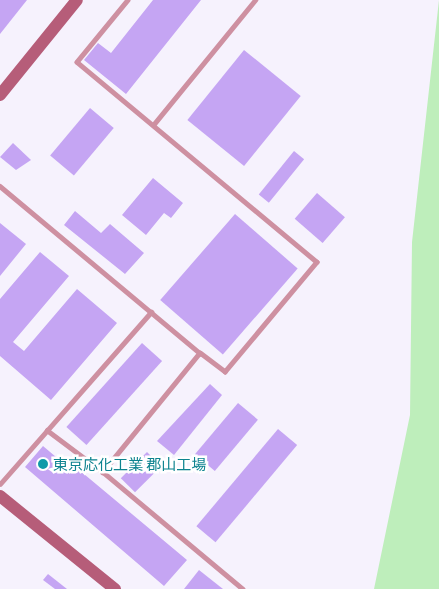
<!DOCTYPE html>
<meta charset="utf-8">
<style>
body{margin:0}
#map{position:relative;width:439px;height:589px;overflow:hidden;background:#f6f2fd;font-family:Georgia,"Noto Sans JP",serif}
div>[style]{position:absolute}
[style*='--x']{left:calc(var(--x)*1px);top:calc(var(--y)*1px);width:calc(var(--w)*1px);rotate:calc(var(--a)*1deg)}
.green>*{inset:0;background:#beeebb}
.building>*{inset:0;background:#c5a5f3;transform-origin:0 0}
.lane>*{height:4.5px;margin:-2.25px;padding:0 2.25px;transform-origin:2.25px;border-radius:2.25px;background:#ce90a1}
.secondary>*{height:12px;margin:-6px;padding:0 6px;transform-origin:6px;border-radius:6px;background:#b65d79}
.dots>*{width:14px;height:14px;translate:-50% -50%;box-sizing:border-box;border:2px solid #fff;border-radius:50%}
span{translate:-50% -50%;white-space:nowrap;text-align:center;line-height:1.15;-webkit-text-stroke:5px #fff;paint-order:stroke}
.culture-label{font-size:15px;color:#0d838f}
.left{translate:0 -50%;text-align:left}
</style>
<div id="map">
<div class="green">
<div style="clip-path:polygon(439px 0,439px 589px,374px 589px,410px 415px,412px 242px)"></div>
</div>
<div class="building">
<div style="clip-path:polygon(0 0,27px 0,0 34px)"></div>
<div style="clip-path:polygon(153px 0,201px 0,126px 94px,84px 60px,98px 43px,111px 53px)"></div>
<div style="left:244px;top:50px;width:73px;height:90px;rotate:39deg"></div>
<div style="left:90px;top:108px;width:31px;height:62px;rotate:40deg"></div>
<div style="clip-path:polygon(13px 143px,31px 160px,16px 170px,0 157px)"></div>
<div style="left:294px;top:151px;width:13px;height:56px;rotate:39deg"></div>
<div style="clip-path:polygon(153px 178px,183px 203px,171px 218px,164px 213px,146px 235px,122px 215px)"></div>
<div style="left:317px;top:193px;width:37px;height:34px;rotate:41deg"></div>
<div style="clip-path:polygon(75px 211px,101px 233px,110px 224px,144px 253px,125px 274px,64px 225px)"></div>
<div style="left:235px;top:214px;width:83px;height:114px;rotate:41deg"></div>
<div style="clip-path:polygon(0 223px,26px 244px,0 276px)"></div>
<div style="clip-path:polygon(40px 252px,69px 276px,13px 342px,24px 351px,77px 289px,117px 323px,51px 400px,0 356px,0 299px)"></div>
<div style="left:142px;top:343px;width:27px;height:113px;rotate:42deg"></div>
<div style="clip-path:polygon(210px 384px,222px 395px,174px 455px,157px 441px)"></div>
<div style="left:238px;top:403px;width:26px;height:67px;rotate:40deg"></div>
<div style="left:278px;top:429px;width:25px;height:127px;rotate:40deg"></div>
<div style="clip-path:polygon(43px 446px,69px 468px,72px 464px,187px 560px,164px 586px,25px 467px)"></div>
<div style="left:147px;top:452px;width:20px;height:37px;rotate:45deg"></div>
<div style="clip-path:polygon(199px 570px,223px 589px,184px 589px)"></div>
<div style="clip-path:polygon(48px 574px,67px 589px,55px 589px,43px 580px)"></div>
</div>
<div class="lane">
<div style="--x:128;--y:0;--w:80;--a:129.4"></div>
<div style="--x:77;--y:62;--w:312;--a:39.8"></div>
<div style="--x:317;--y:262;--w:143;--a:129.9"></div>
<div style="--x:225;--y:372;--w:31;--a:-143"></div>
<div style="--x:154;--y:124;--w:160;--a:-50.8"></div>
<div style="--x:0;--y:186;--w:261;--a:39.9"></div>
<div style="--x:200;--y:353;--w:154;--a:129.2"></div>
<div style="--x:47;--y:430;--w:70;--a:36.9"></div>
<div style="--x:103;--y:472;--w:182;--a:39.9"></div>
<div style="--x:0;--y:484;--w:229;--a:-48.7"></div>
</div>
<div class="secondary">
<div style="--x:0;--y:95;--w:122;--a:-51"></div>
<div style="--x:0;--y:496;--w:148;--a:39"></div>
</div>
<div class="dots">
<div style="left:43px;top:464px;background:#0f9aa8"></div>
</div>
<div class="culture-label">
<span class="left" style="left:53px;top:464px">東京応化工業 郡山工場</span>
</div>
</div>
